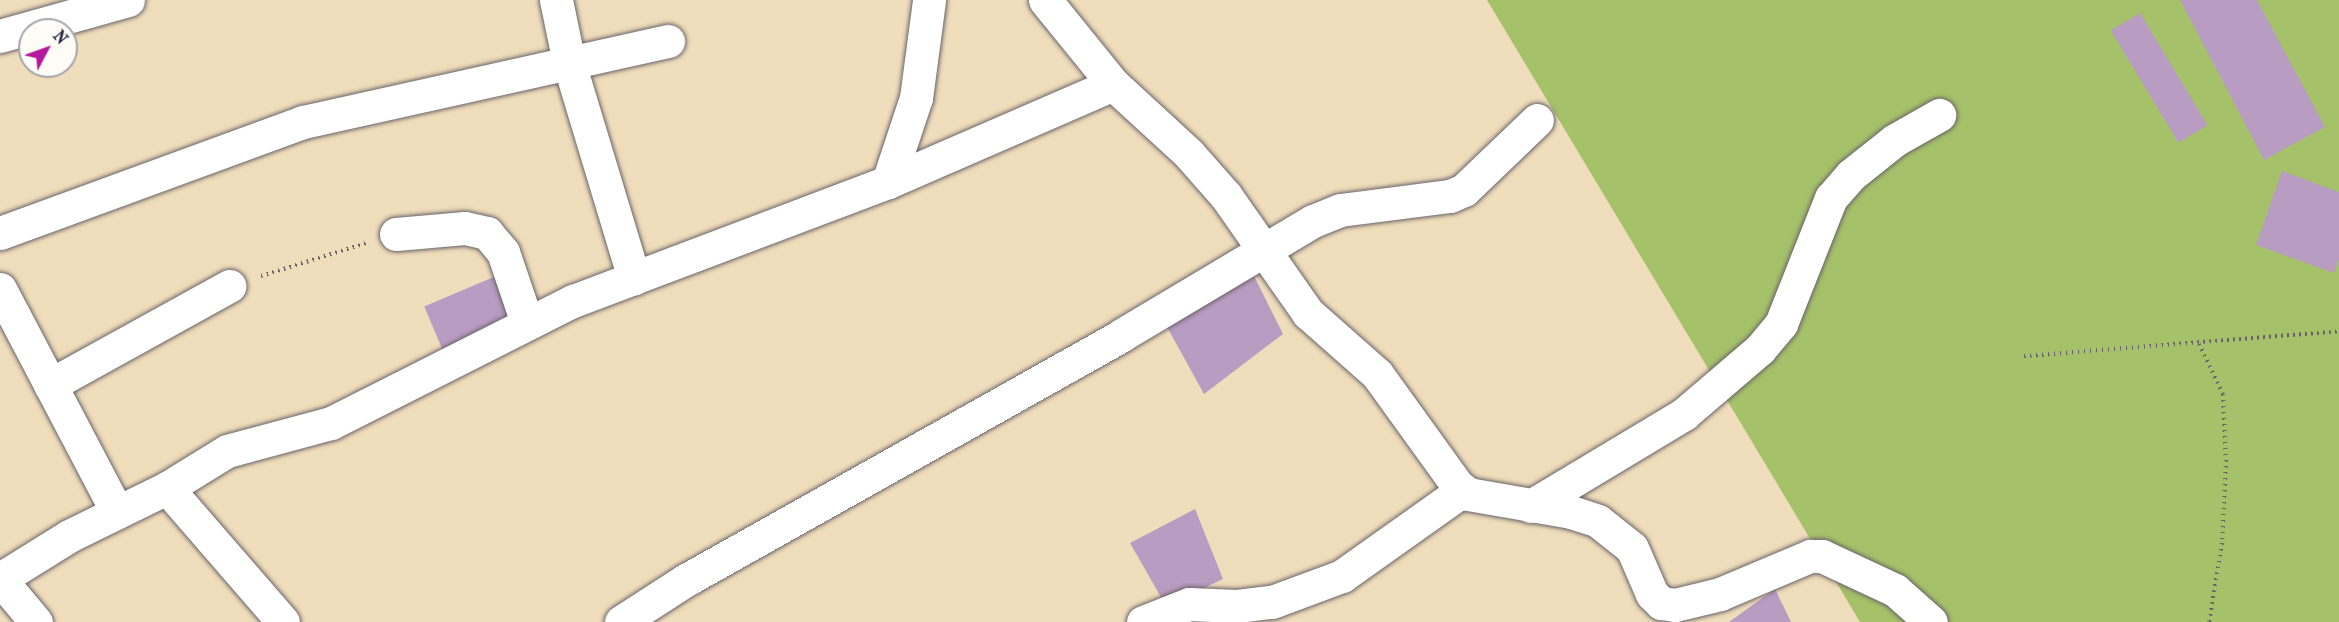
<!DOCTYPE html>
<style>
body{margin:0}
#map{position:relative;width:2339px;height:622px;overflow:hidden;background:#efddbb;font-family:"IM FELL French Canon",serif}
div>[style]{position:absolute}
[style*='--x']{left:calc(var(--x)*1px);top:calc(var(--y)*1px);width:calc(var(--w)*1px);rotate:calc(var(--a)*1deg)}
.green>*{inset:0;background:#a5c26a}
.building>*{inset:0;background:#b99cc2;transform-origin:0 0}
.path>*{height:4px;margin-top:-2px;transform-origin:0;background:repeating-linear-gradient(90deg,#6a6368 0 1.5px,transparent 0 6px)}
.roads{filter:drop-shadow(0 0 2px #6a6368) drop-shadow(0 0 2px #6a6368)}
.minor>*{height:33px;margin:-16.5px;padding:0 16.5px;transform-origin:16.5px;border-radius:16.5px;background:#fff}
span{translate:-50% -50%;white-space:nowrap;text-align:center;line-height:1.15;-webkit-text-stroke:4.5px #fdfcf7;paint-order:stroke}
.north{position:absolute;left:18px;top:18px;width:60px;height:60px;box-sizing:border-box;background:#fdfcf7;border:2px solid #a5a5ac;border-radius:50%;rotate:49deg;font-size:16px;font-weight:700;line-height:24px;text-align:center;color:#22223b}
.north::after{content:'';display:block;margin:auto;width:21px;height:27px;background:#b5179e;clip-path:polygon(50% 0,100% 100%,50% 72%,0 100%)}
</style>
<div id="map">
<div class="green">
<div style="clip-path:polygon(1487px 0,2339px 0,2339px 622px,1860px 622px)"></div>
</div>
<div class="building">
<div style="clip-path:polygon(2180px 0,2257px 0,2325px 127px,2264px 160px)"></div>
<div style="left:2140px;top:13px;width:131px;height:34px;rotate:59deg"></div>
<div style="clip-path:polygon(2282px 171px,2339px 192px,2339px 259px,2334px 273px,2256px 245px)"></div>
<div style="clip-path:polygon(1248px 264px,1283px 334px,1204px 394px,1161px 316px)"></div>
<div style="left:496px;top:276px;width:53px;height:78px;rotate:67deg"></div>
<div style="clip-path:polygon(1195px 509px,1223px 579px,1166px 606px,1130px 543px)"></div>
<div style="clip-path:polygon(1775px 589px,1791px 622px,1729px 622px)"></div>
</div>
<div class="path">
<div style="--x:261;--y:276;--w:110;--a:-17.4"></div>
<div style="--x:2199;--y:344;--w:55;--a:64.4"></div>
<div style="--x:2223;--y:394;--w:66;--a:87.4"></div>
<div style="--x:2226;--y:460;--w:83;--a:92.8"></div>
<div style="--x:2222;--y:543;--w:80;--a:99.3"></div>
<div style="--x:2024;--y:356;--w:316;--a:-4.5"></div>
</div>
<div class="roads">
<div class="minor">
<div style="--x:556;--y:0;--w:64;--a:78.3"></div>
<div style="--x:569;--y:63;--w:225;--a:73.2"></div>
<div style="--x:1045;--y:0;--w:108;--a:51"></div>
<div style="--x:1113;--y:84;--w:103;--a:42.6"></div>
<div style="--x:1189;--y:154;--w:56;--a:48.6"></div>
<div style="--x:1226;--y:196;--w:143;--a:55"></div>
<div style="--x:1308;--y:313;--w:92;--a:41.5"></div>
<div style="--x:1377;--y:374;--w:137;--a:54.2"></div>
<div style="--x:1457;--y:485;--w:14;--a:39"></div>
<div style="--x:1468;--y:494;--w:105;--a:9.9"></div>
<div style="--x:1571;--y:512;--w:28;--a:18"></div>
<div style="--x:1598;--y:521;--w:43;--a:38.5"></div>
<div style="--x:1632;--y:548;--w:50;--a:66.5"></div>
<div style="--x:1652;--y:594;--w:13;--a:45"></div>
<div style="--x:1661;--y:603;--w:14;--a:8"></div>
<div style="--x:1675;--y:605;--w:46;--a:-13.7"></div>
<div style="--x:1720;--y:594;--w:98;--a:-22.9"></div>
<div style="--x:1810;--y:556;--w:12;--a:0"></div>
<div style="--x:1822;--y:556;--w:81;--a:25"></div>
<div style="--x:1895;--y:590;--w:48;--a:41.6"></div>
<div style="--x:0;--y:36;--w:133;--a:-15.7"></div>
<div style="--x:888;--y:182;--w:245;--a:-23.5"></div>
<div style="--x:0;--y:233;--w:323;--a:-20.1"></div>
<div style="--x:303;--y:122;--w:374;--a:-12.5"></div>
<div style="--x:396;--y:234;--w:69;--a:-5"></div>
<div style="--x:465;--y:228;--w:23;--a:13"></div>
<div style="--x:487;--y:233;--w:25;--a:50"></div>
<div style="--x:503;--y:252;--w:75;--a:71.3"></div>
<div style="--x:0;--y:289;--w:252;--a:62.3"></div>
<div style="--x:50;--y:385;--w:205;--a:-28.9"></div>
<div style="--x:167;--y:488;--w:177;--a:49.1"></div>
<div style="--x:1531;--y:506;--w:179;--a:-31"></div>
<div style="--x:1684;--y:414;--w:100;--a:-40.5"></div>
<div style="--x:1760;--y:349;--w:33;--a:-50"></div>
<div style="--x:1781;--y:324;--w:136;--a:-68.4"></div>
<div style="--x:1831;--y:198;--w:30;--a:-49"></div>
<div style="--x:1851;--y:175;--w:56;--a:-38.5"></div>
<div style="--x:1895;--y:140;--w:51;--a:-29.6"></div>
<div style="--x:0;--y:579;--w:81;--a:-31.9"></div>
<div style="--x:69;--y:536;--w:109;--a:-26.1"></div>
<div style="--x:167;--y:488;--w:70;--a:-31.7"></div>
<div style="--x:227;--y:451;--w:108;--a:-15.1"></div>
<div style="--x:331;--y:423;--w:271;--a:-26.8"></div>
<div style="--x:573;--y:301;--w:337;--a:-20.7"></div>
<div style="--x:888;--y:182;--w:89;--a:-71.6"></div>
<div style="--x:916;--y:98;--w:99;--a:-82.4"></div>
<div style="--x:0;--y:579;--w:56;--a:50.1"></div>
<div style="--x:621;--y:622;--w:77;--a:-32.9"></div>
<div style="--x:686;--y:580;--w:498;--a:-29.3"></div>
<div style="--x:1120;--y:336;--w:225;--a:-30.8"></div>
<div style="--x:1313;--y:221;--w:29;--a:-22"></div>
<div style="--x:1340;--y:210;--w:111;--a:-7.3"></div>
<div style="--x:1450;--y:196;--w:15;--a:-23"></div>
<div style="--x:1464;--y:190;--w:101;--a:-43.8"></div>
<div style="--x:1143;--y:622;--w:49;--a:-21.4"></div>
<div style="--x:1189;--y:604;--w:48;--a:2.4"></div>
<div style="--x:1237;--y:606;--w:35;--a:-7"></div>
<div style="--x:1272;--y:602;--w:75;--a:-20.4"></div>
<div style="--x:1342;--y:576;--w:148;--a:-35.4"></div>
</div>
</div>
<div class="north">N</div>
</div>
